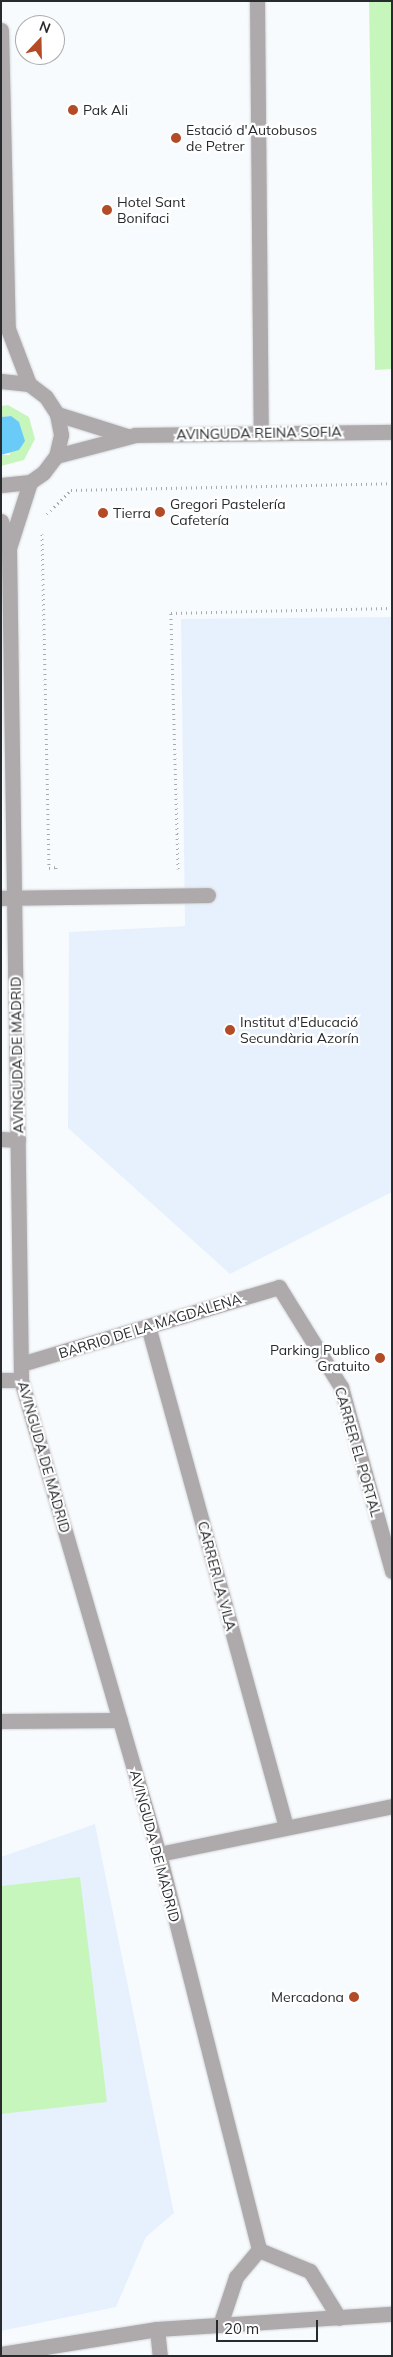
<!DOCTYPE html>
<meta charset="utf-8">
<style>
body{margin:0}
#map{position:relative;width:393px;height:2357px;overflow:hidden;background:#f8fbfe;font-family:Mulish,sans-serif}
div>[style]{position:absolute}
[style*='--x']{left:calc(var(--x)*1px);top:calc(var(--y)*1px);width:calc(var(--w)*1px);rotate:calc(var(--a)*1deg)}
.built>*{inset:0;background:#e7f1fd}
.green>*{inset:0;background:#c7f6bc}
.water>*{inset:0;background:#6acbf9}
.path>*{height:3px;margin-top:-1.5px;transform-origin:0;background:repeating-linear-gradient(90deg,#a8abae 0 1px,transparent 0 5px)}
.roads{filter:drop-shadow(0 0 1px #d3d6d9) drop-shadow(0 0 1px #d3d6d9)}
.minor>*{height:15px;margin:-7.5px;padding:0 7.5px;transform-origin:7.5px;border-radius:7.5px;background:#aea9aa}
.dots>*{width:14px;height:14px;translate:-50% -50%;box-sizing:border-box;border:2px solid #fff;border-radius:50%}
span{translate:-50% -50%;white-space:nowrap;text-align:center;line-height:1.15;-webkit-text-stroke:4.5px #fff;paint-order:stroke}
.poi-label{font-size:14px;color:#282b2e}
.left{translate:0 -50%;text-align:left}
.right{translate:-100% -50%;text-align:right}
.street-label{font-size:14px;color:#282b2e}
.frame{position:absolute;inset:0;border:2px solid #282b2e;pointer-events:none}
.north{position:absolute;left:15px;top:15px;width:50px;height:50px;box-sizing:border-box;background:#fff;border:1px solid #a9aaab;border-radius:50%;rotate:21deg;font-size:14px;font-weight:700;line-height:20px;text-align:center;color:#282b2e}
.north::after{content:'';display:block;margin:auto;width:18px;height:22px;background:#b24b26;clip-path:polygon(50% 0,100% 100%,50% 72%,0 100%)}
.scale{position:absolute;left:216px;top:2320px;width:102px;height:22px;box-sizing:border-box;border:2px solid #282b2e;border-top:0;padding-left:6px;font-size:15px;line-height:18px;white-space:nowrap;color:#282b2e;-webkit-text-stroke:4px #fff;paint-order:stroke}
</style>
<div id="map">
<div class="built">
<div style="clip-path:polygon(392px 617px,392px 1192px,230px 1274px,68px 1128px,69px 932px,185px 926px,181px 619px)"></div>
<div style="clip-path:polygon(95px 1824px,174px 2213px,146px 2237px,116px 2307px,1px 2331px,1px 1857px)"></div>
</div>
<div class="green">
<div style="clip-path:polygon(369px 1px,392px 1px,392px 369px,375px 370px)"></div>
<div style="clip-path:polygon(8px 405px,29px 417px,35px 439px,24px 460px,1px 466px,1px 455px,10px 455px,11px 416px,1px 417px,1px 406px)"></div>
<div style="clip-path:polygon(80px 1877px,107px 2102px,1px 2114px,1px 1886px)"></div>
</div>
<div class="water">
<div style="clip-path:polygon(11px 416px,19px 422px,25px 441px,19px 450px,1px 455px,1px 417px)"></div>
</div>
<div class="path">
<div style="--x:47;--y:514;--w:34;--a:-45"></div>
<div style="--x:71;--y:490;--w:321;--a:-1.2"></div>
<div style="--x:42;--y:534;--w:334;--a:88.8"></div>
<div style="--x:49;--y:868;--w:7;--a:-8"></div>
<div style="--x:56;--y:867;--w:5;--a:90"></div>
<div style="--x:178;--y:869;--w:256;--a:-91.6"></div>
<div style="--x:171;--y:613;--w:221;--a:-1.3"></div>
</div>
<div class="roads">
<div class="minor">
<div style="--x:257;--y:1;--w:432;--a:89.5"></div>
<div style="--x:1;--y:30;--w:299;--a:88.7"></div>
<div style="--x:8;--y:329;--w:59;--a:69.1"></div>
<div style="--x:1;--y:381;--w:28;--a:6"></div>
<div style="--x:29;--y:384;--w:21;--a:37"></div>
<div style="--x:46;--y:397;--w:20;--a:57"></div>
<div style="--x:57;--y:414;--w:21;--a:79"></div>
<div style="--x:61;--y:435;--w:22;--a:103"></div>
<div style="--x:56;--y:456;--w:21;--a:127"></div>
<div style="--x:43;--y:473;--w:16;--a:145"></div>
<div style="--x:30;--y:482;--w:29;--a:174"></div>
<div style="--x:57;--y:414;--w:73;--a:17.4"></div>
<div style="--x:56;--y:456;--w:82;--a:-14.9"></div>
<div style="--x:135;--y:435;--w:257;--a:-0.7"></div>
<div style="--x:1;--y:521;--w:28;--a:73"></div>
<div style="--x:9;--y:548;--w:832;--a:89.17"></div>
<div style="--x:21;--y:1380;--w:494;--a:73.8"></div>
<div style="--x:159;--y:1854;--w:408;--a:75.8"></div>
<div style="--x:9;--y:548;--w:69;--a:-72.3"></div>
<div style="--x:1;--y:898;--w:207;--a:-0.8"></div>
<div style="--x:1;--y:1139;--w:17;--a:3"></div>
<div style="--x:148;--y:1326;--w:520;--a:74.6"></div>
<div style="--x:21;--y:1364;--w:269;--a:-16.6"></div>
<div style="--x:279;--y:1287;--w:118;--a:58.2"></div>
<div style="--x:341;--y:1387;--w:191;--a:74.5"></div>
<div style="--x:1;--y:1380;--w:20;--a:0"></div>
<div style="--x:1;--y:1721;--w:119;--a:-0.5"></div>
<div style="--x:159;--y:1854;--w:238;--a:-11.6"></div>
<div style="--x:259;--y:2250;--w:55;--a:22.4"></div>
<div style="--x:310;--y:2271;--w:55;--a:58.3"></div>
<div style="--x:220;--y:2325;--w:51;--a:-71.6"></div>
<div style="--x:236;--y:2277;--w:35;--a:-50"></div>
<div style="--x:157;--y:2329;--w:27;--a:84"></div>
<div style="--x:1;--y:2354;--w:158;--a:-9.1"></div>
<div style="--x:157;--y:2329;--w:235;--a:-3.7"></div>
</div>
</div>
<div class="dots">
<div style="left:73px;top:110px;background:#b24b26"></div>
<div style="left:176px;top:138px;background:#b24b26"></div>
<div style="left:107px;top:210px;background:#b24b26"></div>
<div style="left:160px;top:512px;background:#b24b26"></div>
<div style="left:103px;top:513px;background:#b24b26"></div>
<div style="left:230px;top:1030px;background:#b24b26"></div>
<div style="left:380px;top:1358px;background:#b24b26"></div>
<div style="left:354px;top:1997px;background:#b24b26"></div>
</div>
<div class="poi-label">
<span class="left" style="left:83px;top:110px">Pak Ali</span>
<span class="left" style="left:186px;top:138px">Estació d'Autobusos<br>de Petrer</span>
<span class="left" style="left:117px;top:210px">Hotel Sant<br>Bonifaci</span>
<span class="left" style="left:170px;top:512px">Gregori Pastelería<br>Cafetería</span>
<span class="left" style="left:113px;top:513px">Tierra</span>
<span class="left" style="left:240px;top:1030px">Institut d'Educació<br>Secundària Azorín</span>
<span class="right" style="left:370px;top:1358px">Parking Publico<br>Gratuito</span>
<span class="right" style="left:344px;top:1997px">Mercadona</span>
</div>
<div class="street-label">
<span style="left:259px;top:433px;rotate:-1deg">AVINGUDA REINA SOFIA</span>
<span style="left:17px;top:1055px;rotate:-91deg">AVINGUDA DE MADRID</span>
<span style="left:150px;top:1326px;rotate:-17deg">BARRIO DE LA MAGDALENA</span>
<span style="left:358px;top:1452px;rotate:74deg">CARRER EL PORTAL</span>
<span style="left:44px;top:1457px;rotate:74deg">AVINGUDA DE MADRID</span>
<span style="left:217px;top:1576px;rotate:75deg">CARRER LA VILA</span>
<span style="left:155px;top:1846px;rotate:75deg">AVINGUDA DE MADRID</span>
</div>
<div class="frame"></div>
<div class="north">N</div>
<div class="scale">20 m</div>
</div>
